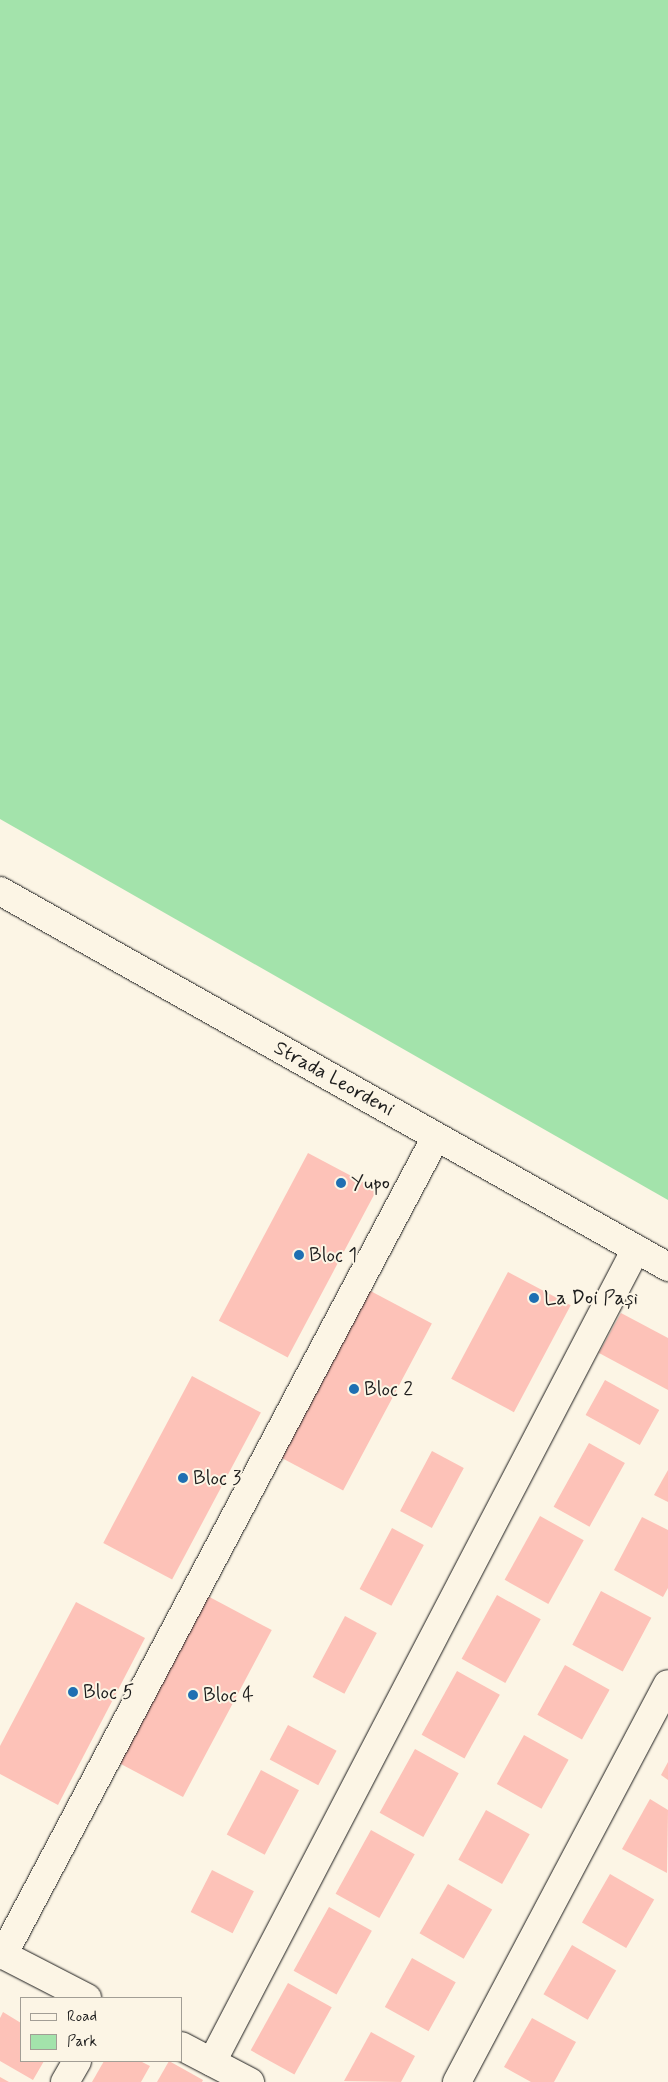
<!DOCTYPE html>
<meta charset="utf-8">
<style>
body{margin:0}
#map{position:relative;width:668px;height:2082px;overflow:hidden;background:#fcf5e5;font-family:Mynerve,sans-serif}
div>[style]{position:absolute}
[style*='--x']{left:calc(var(--x)*1px);top:calc(var(--y)*1px);width:calc(var(--w)*1px);rotate:calc(var(--a)*1deg)}
.green>*{inset:0;background:#a3e3ab}
.building>*{inset:0;background:#fdc2b8;transform-origin:0 0}
.roads{filter:drop-shadow(0 0 1px #1c1c1c) drop-shadow(0 0 1px #1c1c1c)}
.minor>*{height:28px;margin:-14px;padding:0 14px;transform-origin:14px;border-radius:14px;background:#fcf5e5}
.major>*{height:28px;margin:-14px;padding:0 14px;transform-origin:14px;border-radius:14px;background:#fcf5e5}
.dots>*{width:14px;height:14px;translate:-50% -50%;box-sizing:border-box;border:2px solid #fcf5e5;border-radius:50%}
span{translate:-50% -50%;white-space:nowrap;text-align:center;line-height:1.15;-webkit-text-stroke:4px #fcf5e5;paint-order:stroke}
.street-label{font-size:20px;color:#1c1c1c}
.poi-label{font-size:20px;color:#1c1c1c}
.left{translate:0 -50%;text-align:left}
.legend{position:absolute;left:20px;top:1997px;width:162px;height:65px;box-sizing:border-box;background:#fcf5e5;border:1px solid #a29e95;margin:0;padding:6px 9px;list-style:none;font-size:15px;color:#1c1c1c}
.legend li{display:flex;align-items:center;gap:10px;height:25px}
.legend b{width:25px;border:1px solid #a29e95}
</style>
<div id="map">
<div class="green">
<div style="clip-path:polygon(0 0,668px 0,668px 1200px,0 819px)"></div>
</div>
<div class="building">
<div style="left:308px;top:1153px;width:78px;height:190px;rotate:28deg"></div>
<div style="left:508px;top:1272px;width:71px;height:121px;rotate:28deg"></div>
<div style="left:363px;top:1287px;width:78px;height:189px;rotate:28deg"></div>
<div style="clip-path:polygon(621px 1313px,668px 1338px,668px 1390px,599px 1353px)"></div>
<div style="left:192px;top:1376px;width:78px;height:189px;rotate:28deg"></div>
<div style="left:605px;top:1380px;width:62px;height:40px;rotate:29deg"></div>
<div style="left:589px;top:1443px;width:41px;height:73px;rotate:29deg"></div>
<div style="left:432px;top:1451px;width:36px;height:68px;rotate:28deg"></div>
<div style="clip-path:polygon(668px 1470px,668px 1502px,654px 1495px)"></div>
<div style="left:540px;top:1516px;width:50px;height:73px;rotate:29deg"></div>
<div style="clip-path:polygon(642px 1517px,668px 1530px,668px 1588px,663px 1597px,614px 1570px)"></div>
<div style="left:392px;top:1528px;width:36px;height:69px;rotate:28deg"></div>
<div style="left:601px;top:1591px;width:57px;height:61px;rotate:28deg"></div>
<div style="left:202px;top:1593px;width:79px;height:189px;rotate:28deg"></div>
<div style="left:497px;top:1595px;width:50px;height:73px;rotate:29deg"></div>
<div style="clip-path:polygon(76px 1602px,145px 1638px,58px 1805px,0 1774px,0 1746px)"></div>
<div style="left:345px;top:1616px;width:36px;height:69px;rotate:28deg"></div>
<div style="left:565px;top:1665px;width:51px;height:57px;rotate:29deg"></div>
<div style="left:457px;top:1671px;width:49px;height:73px;rotate:29deg"></div>
<div style="left:288px;top:1725px;width:55px;height:39px;rotate:28deg"></div>
<div style="left:524px;top:1735px;width:51px;height:56px;rotate:29deg"></div>
<div style="left:415px;top:1749px;width:50px;height:73px;rotate:29deg"></div>
<div style="clip-path:polygon(668px 1762px,668px 1780px,661px 1775px)"></div>
<div style="left:261px;top:1770px;width:43px;height:73px;rotate:28deg"></div>
<div style="clip-path:polygon(650px 1799px,668px 1810px,667px 1873px,622px 1849px)"></div>
<div style="left:486px;top:1810px;width:50px;height:57px;rotate:29deg"></div>
<div style="left:371px;top:1830px;width:50px;height:73px;rotate:29deg"></div>
<div style="left:212px;top:1870px;width:47px;height:47px;rotate:27deg"></div>
<div style="left:610px;top:1874px;width:51px;height:56px;rotate:30deg"></div>
<div style="left:448px;top:1884px;width:51px;height:57px;rotate:30deg"></div>
<div style="left:329px;top:1907px;width:49px;height:73px;rotate:29deg"></div>
<div style="left:572px;top:1945px;width:51px;height:57px;rotate:30deg"></div>
<div style="left:412px;top:1958px;width:50px;height:56px;rotate:29deg"></div>
<div style="left:288px;top:1983px;width:50px;height:77px;rotate:29deg"></div>
<div style="clip-path:polygon(3px 2012px,21px 2023px,21px 2061px,44px 2061px,33px 2080px,0 2061px,0 2018px)"></div>
<div style="clip-path:polygon(532px 2018px,576px 2042px,554px 2082px,531px 2082px,504px 2067px)"></div>
<div style="clip-path:polygon(371px 2032px,415px 2056px,401px 2082px,344px 2081px)"></div>
<div style="clip-path:polygon(104px 2061px,140px 2061px,150px 2066px,141px 2082px,92px 2082px)"></div>
<div style="clip-path:polygon(169px 2061px,203px 2080px,202px 2082px,157px 2082px)"></div>
<div style="clip-path:polygon(0 2077px,9px 2082px,0 2082px)"></div>
</div>
<div class="roads">
<div class="minor">
<div style="--x:0;--y:1953;--w:98;--a:27.3"></div>
<div style="--x:3;--y:1955;--w:926;--a:-62.11"></div>
<div style="--x:181;--y:2046;--w:78;--a:27.6"></div>
<div style="--x:212;--y:2062;--w:917;--a:-62.46"></div>
<div style="--x:65;--y:2082;--w:24;--a:-60"></div>
<div style="--x:457;--y:2082;--w:450;--a:-62.1"></div>
</div>
<div class="major">
<div style="--x:0;--y:891;--w:767;--a:29.37"></div>
</div>
</div>
<div class="dots">
<div style="left:341px;top:1183px;background:#1f6fb2"></div>
<div style="left:299px;top:1255px;background:#1f6fb2"></div>
<div style="left:534px;top:1298px;background:#1f6fb2"></div>
<div style="left:354px;top:1389px;background:#1f6fb2"></div>
<div style="left:183px;top:1478px;background:#1f6fb2"></div>
<div style="left:73px;top:1692px;background:#1f6fb2"></div>
<div style="left:193px;top:1695px;background:#1f6fb2"></div>
</div>
<div class="street-label">
<span style="left:334px;top:1079px;rotate:29deg">Strada Leordeni</span>
</div>
<div class="poi-label">
<span class="left" style="left:351px;top:1183px">Yupo</span>
<span class="left" style="left:309px;top:1255px">Bloc 1</span>
<span class="left" style="left:544px;top:1298px">La Doi Pași</span>
<span class="left" style="left:364px;top:1389px">Bloc 2</span>
<span class="left" style="left:193px;top:1478px">Bloc 3</span>
<span class="left" style="left:83px;top:1692px">Bloc 5</span>
<span class="left" style="left:203px;top:1695px">Bloc 4</span>
</div>
<ul class="legend">
<li><b style="height:6px;background:#fcf5e5"></b>Road</li>
<li><b style="height:14px;background:#a3e3ab"></b>Park</li>
</ul>
</div>
